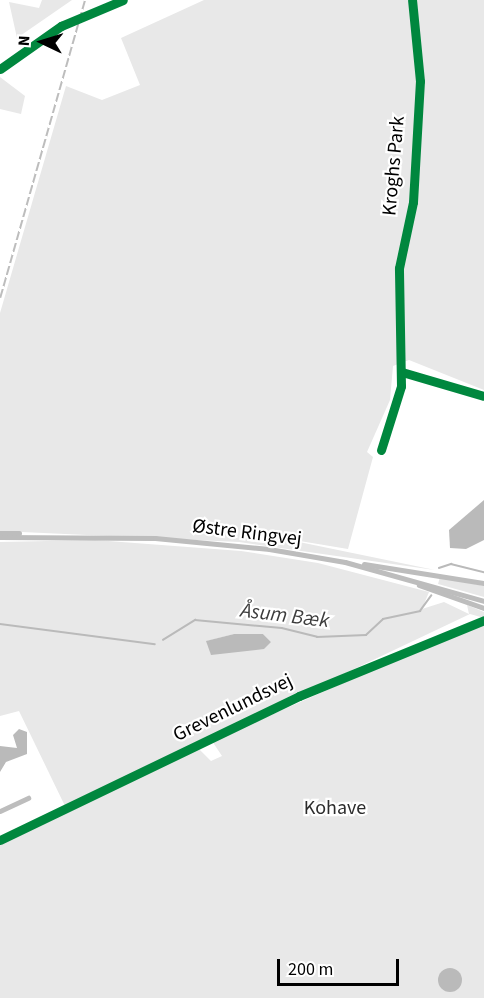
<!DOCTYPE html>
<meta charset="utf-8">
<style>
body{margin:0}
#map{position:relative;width:484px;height:998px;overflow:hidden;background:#fff;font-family:"Source Sans 3",sans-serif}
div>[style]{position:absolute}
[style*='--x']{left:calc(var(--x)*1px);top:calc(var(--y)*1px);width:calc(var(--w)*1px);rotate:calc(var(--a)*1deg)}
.green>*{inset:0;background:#e8e8e8}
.water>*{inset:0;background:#bababa}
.round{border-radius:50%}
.stream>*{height:1.5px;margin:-0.75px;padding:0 0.75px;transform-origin:0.75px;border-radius:0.75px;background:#bababa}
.minor>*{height:4.5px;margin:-2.25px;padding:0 2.25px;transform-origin:2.25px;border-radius:2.25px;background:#bdbdbd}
.major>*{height:5px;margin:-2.5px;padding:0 2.5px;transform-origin:2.5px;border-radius:2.5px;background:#bdbdbd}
.rail>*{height:1.5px;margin-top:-0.75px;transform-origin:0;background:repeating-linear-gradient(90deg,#bdbdbd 0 9px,transparent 0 12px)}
.cycleway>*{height:9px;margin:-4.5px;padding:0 4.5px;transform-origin:4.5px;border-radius:4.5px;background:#00873e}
span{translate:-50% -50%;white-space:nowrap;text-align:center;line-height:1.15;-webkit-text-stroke:4.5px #fff;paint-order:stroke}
.street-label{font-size:20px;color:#000}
.park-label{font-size:20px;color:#2c2c2c}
.water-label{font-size:21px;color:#3d3d3d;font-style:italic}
.north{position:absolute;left:12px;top:12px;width:60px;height:60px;-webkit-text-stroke:4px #fff;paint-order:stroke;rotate:274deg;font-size:16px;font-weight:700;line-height:24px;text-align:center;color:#000}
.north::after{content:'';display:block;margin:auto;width:21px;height:27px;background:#000;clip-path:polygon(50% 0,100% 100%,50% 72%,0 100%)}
.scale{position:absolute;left:277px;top:959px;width:122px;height:27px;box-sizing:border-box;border:3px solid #000;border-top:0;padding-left:8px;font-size:18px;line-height:21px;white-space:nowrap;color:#000;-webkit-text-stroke:4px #fff;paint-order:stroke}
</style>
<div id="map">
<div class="green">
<div style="clip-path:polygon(42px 0,72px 0,17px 38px,9px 2px,39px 8px)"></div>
<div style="clip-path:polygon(204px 0,484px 0,484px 390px,409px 360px,393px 366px,390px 400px,367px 452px,373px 457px,348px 549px,270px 536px,435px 570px,239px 542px,0 531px,0 313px,66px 86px,102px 100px,140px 85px,121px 38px)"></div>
<div style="clip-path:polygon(0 77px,25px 96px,21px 114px,0 109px)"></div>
<div style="clip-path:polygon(evenodd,95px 540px,241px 551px,318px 563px,429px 592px,422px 609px,444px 602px,469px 614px,467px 605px,484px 612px,484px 618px,470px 614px,65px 806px,19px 711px,0 716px,0 542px,95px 540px,234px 634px,263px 634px,271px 642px,211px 654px,207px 641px,234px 634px)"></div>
<div style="clip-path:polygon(440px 577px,484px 586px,484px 597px,438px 584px)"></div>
<div style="clip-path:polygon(474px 625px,484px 625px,484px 998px,0 998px,0 843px,198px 748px,211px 761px,222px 756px,212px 741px)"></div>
</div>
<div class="water">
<div style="clip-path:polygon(484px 500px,484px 540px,466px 549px,450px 548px,449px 530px)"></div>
<div style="clip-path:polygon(234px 634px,263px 634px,271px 642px,264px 649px,211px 655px,206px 641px)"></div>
<div style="clip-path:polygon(19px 729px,27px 732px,27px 754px,6px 762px,0 772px,0 746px,17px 748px,13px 735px)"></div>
<div class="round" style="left:438px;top:968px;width:24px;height:24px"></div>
</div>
<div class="stream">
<div style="--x:439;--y:568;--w:13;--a:-18"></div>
<div style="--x:451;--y:564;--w:34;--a:14"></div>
<div style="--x:0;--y:624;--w:156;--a:7.4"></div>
<div style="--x:163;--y:640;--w:38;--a:-32"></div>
<div style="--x:195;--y:620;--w:87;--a:5.3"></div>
<div style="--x:282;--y:628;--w:36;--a:14"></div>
<div style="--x:317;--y:637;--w:49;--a:-2.3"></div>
<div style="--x:366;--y:635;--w:23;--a:-43"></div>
<div style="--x:383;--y:619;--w:38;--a:-12"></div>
<div style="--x:420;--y:611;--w:19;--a:-54"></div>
</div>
<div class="minor">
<div style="--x:0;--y:69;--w:75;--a:-35.2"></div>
<div style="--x:61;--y:26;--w:67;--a:-22.8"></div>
<div style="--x:402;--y:372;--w:85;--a:16.3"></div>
<div style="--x:381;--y:450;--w:67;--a:-72.6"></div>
<div style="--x:401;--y:386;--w:118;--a:-91"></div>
<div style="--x:399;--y:268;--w:67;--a:-78"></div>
<div style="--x:413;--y:202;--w:121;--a:-86.7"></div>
<div style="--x:420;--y:81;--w:81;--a:-95.6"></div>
<div style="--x:419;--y:585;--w:69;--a:19.5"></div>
<div style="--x:0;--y:811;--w:31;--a:-25"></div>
<div style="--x:0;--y:840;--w:332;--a:-25.7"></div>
<div style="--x:299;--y:696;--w:200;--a:-22.3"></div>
</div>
<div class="major">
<div style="--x:0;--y:533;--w:19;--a:0"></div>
<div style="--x:0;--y:537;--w:155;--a:0.4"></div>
<div style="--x:155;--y:538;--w:115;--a:5.5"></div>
<div style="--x:269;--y:549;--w:77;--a:9.7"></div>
<div style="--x:345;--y:562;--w:144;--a:15.7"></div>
<div style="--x:364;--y:564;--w:121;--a:9"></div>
</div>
<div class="rail">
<div style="--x:0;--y:298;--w:310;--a:-74.1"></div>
</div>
<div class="cycleway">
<div style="--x:0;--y:69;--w:75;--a:-35.2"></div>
<div style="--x:61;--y:26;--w:67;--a:-22.8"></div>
<div style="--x:402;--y:372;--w:85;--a:16.3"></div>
<div style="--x:381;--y:450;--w:67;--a:-72.6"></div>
<div style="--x:401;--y:386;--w:118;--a:-91"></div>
<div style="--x:399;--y:268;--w:67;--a:-78"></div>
<div style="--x:413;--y:202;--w:121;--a:-86.7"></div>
<div style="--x:420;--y:81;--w:81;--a:-95.6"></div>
<div style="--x:0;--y:840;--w:332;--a:-25.7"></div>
<div style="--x:299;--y:696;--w:200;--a:-22.3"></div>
</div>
<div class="street-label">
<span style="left:394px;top:166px;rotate:-85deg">Kroghs Park</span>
<span style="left:247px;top:533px;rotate:7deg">Østre Ringvej</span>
<span style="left:233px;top:708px;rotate:-26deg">Grevenlundsvej</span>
</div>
<div class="park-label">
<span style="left:335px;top:808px">Kohave</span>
</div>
<div class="water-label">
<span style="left:285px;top:615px;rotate:7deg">Åsum Bæk</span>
</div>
<div class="north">N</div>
<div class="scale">200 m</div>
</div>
